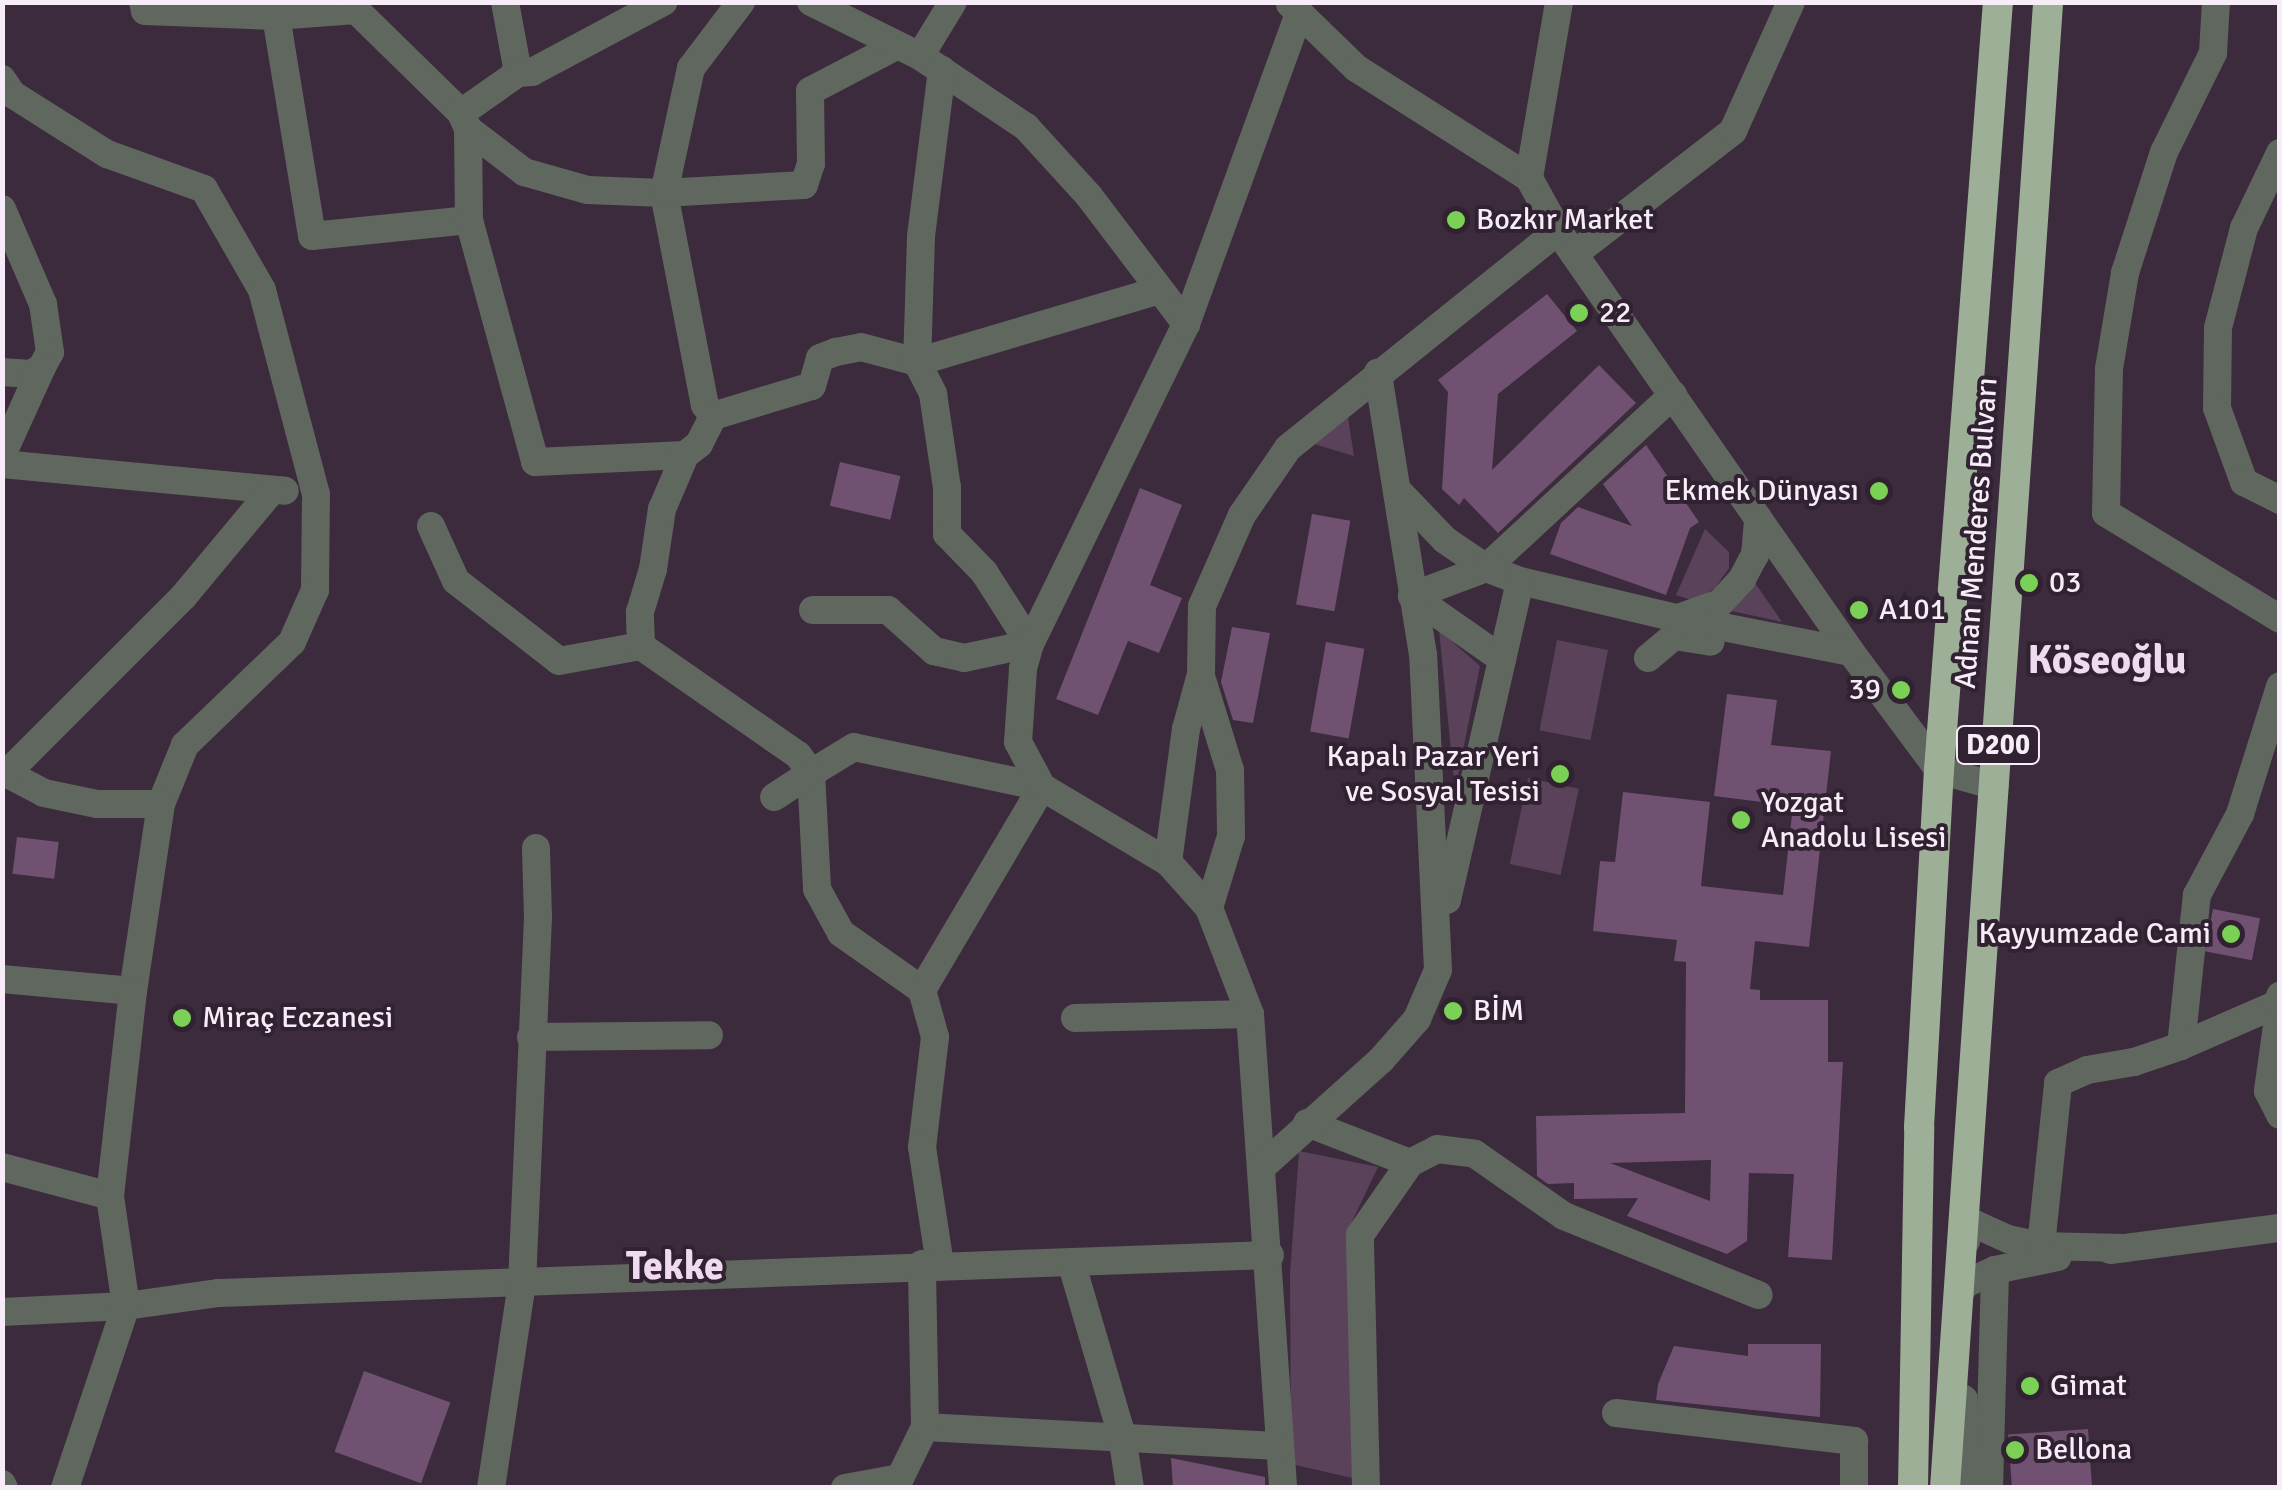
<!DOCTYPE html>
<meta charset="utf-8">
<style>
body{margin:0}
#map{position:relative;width:2282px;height:1490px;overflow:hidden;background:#3b2b3c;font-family:Signika,sans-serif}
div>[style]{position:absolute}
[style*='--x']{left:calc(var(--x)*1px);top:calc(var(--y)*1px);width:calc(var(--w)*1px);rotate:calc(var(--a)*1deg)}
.green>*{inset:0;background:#59425a;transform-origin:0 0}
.building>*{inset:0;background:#705172;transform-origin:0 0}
.minor>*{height:28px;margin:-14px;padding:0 14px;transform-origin:14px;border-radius:14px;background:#60675e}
.highway>*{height:30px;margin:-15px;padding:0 15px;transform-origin:15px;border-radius:15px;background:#9eaf98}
.dots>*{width:28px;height:28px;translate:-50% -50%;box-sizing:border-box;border:5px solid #312232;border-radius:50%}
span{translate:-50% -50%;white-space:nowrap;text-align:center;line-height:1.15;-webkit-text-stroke:8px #312232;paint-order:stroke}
.shield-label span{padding:2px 8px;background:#312232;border:2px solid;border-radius:8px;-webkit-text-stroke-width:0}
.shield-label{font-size:28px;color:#f7edf8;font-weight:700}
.poi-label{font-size:30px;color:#f7edf8}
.left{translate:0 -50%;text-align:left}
.right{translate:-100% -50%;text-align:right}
.street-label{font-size:30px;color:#f7edf8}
.district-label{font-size:40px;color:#efdaf0;font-weight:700}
.frame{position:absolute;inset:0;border:5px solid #f7edf8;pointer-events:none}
</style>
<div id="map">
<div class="green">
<div style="clip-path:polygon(1348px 417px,1354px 456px,1314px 444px)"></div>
<div style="clip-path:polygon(1705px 529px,1729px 552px,1729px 568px,1715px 588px,1694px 601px,1676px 595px)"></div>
<div style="clip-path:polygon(1753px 580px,1782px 622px,1727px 610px)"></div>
<div style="clip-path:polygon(1439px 630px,1480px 666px,1455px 790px)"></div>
<div style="left:1557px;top:640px;width:52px;height:92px;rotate:11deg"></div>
<div style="left:1528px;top:778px;width:52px;height:88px;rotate:12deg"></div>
<div style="clip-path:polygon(1299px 1151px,1378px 1167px,1347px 1232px,1361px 1480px,1291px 1464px,1290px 1274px)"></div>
</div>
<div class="building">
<div style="clip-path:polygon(1547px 294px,1577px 331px,1498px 394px,1492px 470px,1599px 365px,1636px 403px,1498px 533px,1464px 498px,1459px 505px,1442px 489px,1448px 392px,1438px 380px)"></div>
<div style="clip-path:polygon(1646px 445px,1699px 522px,1690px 528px,1666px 595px,1550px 554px,1561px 523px,1578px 507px,1632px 526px,1603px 484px)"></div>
<div style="left:840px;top:462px;width:62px;height:45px;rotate:13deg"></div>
<div style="clip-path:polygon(1140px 488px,1182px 505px,1150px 585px,1182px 598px,1159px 653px,1128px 641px,1098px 715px,1056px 699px)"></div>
<div style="left:1312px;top:514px;width:39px;height:92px;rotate:10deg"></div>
<div style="clip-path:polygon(1232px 627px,1270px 633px,1253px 723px,1233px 720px,1221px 682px)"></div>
<div style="left:1326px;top:642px;width:39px;height:91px;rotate:10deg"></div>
<div style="clip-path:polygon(evenodd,1727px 694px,1777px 700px,1771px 745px,1831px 751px,1809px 947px,1755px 941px,1750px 989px,1760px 990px,1760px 1000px,1828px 1000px,1828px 1062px,1843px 1062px,1832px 1260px,1788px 1257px,1794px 1174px,1749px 1173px,1747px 1241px,1727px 1254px,1627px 1216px,1638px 1198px,1574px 1199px,1574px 1183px,1548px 1184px,1537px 1176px,1536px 1116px,1685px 1113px,1686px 962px,1674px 961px,1677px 940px,1593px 931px,1600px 861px,1615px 862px,1623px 792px,1710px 802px,1701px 886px,1783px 895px,1793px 806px,1714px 796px,1727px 694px,1711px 1160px,1710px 1201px,1610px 1163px,1711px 1160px)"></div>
<div style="left:17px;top:837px;width:42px;height:37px;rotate:7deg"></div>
<div style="left:2213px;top:909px;width:48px;height:43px;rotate:11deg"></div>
<div style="clip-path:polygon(1748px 1344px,1821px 1344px,1820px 1417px,1656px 1400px,1658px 1384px,1674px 1346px,1748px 1356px)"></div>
<div style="left:364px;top:1371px;width:92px;height:86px;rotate:20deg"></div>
<div style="left:2088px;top:1429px;width:59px;height:80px;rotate:86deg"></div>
<div style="clip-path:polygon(1171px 1458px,1265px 1477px,1265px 1488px,1173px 1488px)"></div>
</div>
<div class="minor">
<div style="--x:143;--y:2;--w:9;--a:77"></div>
<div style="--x:145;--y:11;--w:131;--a:2.2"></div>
<div style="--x:276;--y:16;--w:80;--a:-4.3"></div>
<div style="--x:356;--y:10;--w:147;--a:44.4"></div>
<div style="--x:461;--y:113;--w:17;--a:66"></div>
<div style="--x:468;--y:129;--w:71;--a:37.5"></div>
<div style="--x:524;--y:172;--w:66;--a:15.9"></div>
<div style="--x:587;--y:190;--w:77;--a:2.2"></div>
<div style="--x:664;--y:193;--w:216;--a:79.1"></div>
<div style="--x:705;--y:405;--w:14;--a:54"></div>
<div style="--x:713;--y:416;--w:103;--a:-16.9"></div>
<div style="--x:812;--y:386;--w:29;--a:-74"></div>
<div style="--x:820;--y:358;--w:17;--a:-21"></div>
<div style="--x:836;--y:352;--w:25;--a:-11"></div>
<div style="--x:861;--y:347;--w:58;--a:15"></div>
<div style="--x:917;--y:362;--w:36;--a:63"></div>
<div style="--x:933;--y:394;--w:95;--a:81.5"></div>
<div style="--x:947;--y:488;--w:46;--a:90"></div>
<div style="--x:947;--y:534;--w:53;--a:45.8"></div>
<div style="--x:984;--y:572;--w:85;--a:57.4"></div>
<div style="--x:1030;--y:644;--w:356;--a:-64"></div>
<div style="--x:505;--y:2;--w:72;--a:79.6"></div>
<div style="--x:741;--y:2;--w:83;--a:127.1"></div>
<div style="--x:691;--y:68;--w:128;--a:102.2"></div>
<div style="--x:664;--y:193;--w:140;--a:-3.3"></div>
<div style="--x:804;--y:185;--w:22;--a:-72"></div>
<div style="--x:811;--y:164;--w:73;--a:-90.8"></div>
<div style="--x:810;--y:91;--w:97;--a:-27.6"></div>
<div style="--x:811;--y:2;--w:122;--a:26.4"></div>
<div style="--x:920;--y:56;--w:128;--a:33.8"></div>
<div style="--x:1026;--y:127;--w:93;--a:47.6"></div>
<div style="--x:1089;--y:196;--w:161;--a:52.8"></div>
<div style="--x:1186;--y:324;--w:331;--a:-70"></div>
<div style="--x:2216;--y:2;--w:51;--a:93.4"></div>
<div style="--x:2213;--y:53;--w:110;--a:116.3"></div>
<div style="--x:2164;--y:152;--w:127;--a:107.9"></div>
<div style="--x:2125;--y:273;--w:97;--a:99.5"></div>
<div style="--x:2109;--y:369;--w:144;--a:91.2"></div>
<div style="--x:2106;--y:513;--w:204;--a:31.3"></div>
<div style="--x:1290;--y:4;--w:92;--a:44.1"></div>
<div style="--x:1356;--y:68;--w:205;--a:32.4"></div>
<div style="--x:276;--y:16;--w:223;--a:80.7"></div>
<div style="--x:312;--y:236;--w:158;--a:-5.8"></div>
<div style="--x:920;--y:56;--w:63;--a:-58.6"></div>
<div style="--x:942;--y:70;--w:168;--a:97.2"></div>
<div style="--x:921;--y:237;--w:125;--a:91.8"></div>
<div style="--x:917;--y:362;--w:253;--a:-16.5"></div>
<div style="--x:2;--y:79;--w:18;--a:56"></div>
<div style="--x:12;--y:94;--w:112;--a:32.3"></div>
<div style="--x:107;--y:154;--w:103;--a:19.8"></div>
<div style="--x:204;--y:189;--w:116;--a:60.1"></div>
<div style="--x:262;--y:290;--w:211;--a:75.2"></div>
<div style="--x:316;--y:494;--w:96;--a:90.6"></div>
<div style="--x:315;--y:590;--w:57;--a:113.9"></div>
<div style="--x:292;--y:642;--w:149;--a:136.1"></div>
<div style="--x:185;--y:745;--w:64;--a:112.1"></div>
<div style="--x:161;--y:804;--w:189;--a:98.5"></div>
<div style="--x:133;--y:991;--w:132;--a:-174.8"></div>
<div style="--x:461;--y:113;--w:70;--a:-35.1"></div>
<div style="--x:518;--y:73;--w:14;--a:-4"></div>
<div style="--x:532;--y:72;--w:149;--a:-28.1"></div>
<div style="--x:468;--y:129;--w:91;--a:89.4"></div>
<div style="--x:469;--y:220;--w:251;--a:74.7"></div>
<div style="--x:535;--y:462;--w:150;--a:-2.7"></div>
<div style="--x:2280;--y:153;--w:83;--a:115.6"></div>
<div style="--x:2244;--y:228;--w:103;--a:104.6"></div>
<div style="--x:2218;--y:328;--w:80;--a:90.7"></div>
<div style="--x:2217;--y:408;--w:79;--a:70"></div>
<div style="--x:2244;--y:482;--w:40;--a:26.6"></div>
<div style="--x:2;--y:209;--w:103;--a:66.7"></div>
<div style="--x:43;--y:304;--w:49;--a:81.7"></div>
<div style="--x:50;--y:352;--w:17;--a:118"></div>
<div style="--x:1558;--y:231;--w:513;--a:55.16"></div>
<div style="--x:1851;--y:652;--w:147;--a:53.3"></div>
<div style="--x:1939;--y:770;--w:58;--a:15.9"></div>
<div style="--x:1574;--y:254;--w:201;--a:-37.7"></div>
<div style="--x:1733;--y:131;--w:141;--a:-65.8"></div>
<div style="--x:2;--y:372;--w:29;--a:4"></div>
<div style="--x:31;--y:374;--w:13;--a:-32"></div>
<div style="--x:42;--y:367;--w:97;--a:114.4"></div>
<div style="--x:2;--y:464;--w:284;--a:5.4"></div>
<div style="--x:1399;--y:492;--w:66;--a:46.2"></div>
<div style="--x:1445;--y:540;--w:50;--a:34.3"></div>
<div style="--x:1486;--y:568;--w:255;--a:-42.8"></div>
<div style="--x:431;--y:526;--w:60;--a:65.6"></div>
<div style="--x:456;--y:581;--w:130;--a:37.8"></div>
<div style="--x:559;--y:661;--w:83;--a:-10.4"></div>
<div style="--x:641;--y:646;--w:191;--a:34.8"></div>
<div style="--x:798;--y:755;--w:22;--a:54"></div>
<div style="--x:811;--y:773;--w:116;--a:87"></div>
<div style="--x:817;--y:889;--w:50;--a:61.4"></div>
<div style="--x:841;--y:933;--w:99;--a:35.1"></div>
<div style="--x:922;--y:990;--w:236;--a:-59.4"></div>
<div style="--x:1042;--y:787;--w:192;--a:-168"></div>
<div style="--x:854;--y:747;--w:50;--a:148.8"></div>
<div style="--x:811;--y:773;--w:44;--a:147"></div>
<div style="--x:813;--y:610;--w:75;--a:0"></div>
<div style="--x:888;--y:610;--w:62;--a:41.7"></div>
<div style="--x:934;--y:651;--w:31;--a:13"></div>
<div style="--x:964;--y:658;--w:67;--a:-12"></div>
<div style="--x:1681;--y:617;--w:41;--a:-19.7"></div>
<div style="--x:1720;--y:603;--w:33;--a:-47"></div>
<div style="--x:1742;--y:579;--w:27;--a:-62"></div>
<div style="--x:1755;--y:555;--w:37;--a:-85"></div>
<div style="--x:1030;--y:644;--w:26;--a:106"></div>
<div style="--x:1023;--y:669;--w:73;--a:93.9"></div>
<div style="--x:1018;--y:742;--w:51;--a:61.9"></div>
<div style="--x:1042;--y:787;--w:147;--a:30.8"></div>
<div style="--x:1168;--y:862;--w:62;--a:48.3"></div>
<div style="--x:1209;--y:908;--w:114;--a:68.9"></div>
<div style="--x:1250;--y:1014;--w:475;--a:86"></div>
<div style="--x:641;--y:646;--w:34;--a:-92"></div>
<div style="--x:640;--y:612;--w:45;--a:-73.2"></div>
<div style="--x:653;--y:569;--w:61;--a:-81.5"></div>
<div style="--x:662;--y:509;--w:59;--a:-66.9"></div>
<div style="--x:685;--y:455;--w:18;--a:-38"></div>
<div style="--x:699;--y:444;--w:31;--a:-63"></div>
<div style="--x:1648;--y:658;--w:34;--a:-40"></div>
<div style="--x:1674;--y:636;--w:37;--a:9"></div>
<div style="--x:1502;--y:659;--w:110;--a:-145"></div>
<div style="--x:1412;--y:596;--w:79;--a:-20.7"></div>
<div style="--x:1486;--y:568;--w:36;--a:21"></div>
<div style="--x:1520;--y:581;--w:161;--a:13.3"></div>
<div style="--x:1677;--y:618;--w:177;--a:11.1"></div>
<div style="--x:1201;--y:676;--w:98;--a:72.9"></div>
<div style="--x:1230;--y:770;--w:66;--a:89.1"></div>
<div style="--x:1231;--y:836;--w:75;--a:107"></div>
<div style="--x:2;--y:771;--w:47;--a:27.6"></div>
<div style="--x:44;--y:793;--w:54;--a:11.7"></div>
<div style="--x:97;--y:804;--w:64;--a:0"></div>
<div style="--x:7;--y:773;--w:249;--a:-45"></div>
<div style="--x:183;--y:597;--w:139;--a:-50.2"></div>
<div style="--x:1168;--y:862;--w:134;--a:-82.3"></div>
<div style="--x:1186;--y:729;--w:57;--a:-74.7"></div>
<div style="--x:1201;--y:674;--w:68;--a:-89.2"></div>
<div style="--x:1202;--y:606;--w:99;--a:-66.3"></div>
<div style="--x:1242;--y:515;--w:81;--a:-55.5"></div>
<div style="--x:1288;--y:448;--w:346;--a:-38.8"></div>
<div style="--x:1558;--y:231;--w:60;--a:-118.7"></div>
<div style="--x:1529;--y:178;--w:179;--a:-80.3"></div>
<div style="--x:1447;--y:900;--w:327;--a:-77.1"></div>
<div style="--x:922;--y:990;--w:49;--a:74.5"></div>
<div style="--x:935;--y:1037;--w:111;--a:96.7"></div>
<div style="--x:922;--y:1147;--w:118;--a:81.3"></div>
<div style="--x:2280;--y:1004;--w:88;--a:97.9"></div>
<div style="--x:2268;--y:1091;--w:27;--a:63"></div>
<div style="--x:1075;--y:1018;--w:175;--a:-1.3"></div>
<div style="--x:531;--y:1037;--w:178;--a:-0.6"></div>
<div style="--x:2181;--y:1046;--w:152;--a:-84"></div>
<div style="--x:2197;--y:895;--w:92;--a:-62"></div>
<div style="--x:2240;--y:814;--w:134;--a:-72.6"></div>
<div style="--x:1307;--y:1123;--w:110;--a:21.2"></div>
<div style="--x:1410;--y:1163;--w:30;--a:-27"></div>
<div style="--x:1437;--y:1149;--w:38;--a:7"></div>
<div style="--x:1475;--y:1154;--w:108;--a:34.9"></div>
<div style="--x:1564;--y:1216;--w:210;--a:22.1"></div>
<div style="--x:1264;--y:1165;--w:157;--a:-41.9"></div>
<div style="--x:1381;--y:1060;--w:55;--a:-48.7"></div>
<div style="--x:1417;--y:1019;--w:53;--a:-66.8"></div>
<div style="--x:1438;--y:970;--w:315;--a:-92.7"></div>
<div style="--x:1423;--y:655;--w:286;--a:-99.1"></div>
<div style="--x:2;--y:1167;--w:112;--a:15"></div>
<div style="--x:110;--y:1196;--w:206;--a:-83.6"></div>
<div style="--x:1966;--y:1241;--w:21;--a:-90"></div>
<div style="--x:1966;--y:1220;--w:46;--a:24.3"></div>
<div style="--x:2008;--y:1239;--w:34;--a:12"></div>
<div style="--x:2041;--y:1246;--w:84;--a:1.4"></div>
<div style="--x:2041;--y:1246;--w:164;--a:-84"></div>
<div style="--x:2058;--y:1083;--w:32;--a:-24"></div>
<div style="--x:2087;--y:1070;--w:48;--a:-9.7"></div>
<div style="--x:2134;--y:1062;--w:50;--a:-18.8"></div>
<div style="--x:2181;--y:1046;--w:105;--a:-23.6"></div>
<div style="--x:2277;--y:1004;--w:9;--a:-69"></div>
<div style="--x:2110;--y:1250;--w:171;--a:-7.4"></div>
<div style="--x:1959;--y:1294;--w:12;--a:-59"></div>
<div style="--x:1965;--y:1284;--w:33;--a:-25"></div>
<div style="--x:1995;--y:1270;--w:64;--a:-11.7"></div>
<div style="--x:2;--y:1312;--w:124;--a:-2.8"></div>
<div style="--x:126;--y:1306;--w:94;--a:-8"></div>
<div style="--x:219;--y:1293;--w:853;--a:-2.08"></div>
<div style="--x:1616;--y:1413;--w:240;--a:6.7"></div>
<div style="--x:1854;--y:1441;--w:47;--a:90"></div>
<div style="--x:925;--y:1427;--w:354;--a:3.1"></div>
<div style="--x:2;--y:1484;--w:4;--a:63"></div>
<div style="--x:65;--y:1488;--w:192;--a:-71.5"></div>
<div style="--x:126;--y:1306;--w:111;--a:-98.3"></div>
<div style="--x:491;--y:1488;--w:206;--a:-81.4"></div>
<div style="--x:522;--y:1284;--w:367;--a:-87.5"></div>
<div style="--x:538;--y:917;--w:69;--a:-91.7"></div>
<div style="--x:845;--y:1488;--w:56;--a:-10.3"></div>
<div style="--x:900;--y:1478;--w:57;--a:-63.9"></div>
<div style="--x:925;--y:1427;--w:163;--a:-91.1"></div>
<div style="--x:1130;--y:1488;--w:53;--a:-98.7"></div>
<div style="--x:1122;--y:1436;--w:181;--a:-106.3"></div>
<div style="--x:1071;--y:1262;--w:199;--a:-2"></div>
<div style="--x:1366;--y:1488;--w:253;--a:-91.4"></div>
<div style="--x:1360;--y:1235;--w:88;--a:-55.2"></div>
<div style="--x:1963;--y:1488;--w:89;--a:-89.4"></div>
<div style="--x:1989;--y:1488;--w:218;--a:-88.4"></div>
</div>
<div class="highway">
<div style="--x:1913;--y:1488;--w:361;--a:-89"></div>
<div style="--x:1919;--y:1127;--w:358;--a:-86.8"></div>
<div style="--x:1939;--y:770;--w:770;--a:-85.61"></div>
<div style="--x:1945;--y:1488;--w:1490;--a:-86.03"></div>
</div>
<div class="dots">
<div style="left:1456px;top:220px;background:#7bd156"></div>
<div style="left:1579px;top:313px;background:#7bd156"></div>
<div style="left:1879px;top:491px;background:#7bd156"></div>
<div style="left:2029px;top:583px;background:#7bd156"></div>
<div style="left:1859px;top:610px;background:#7bd156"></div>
<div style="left:1901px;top:690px;background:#7bd156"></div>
<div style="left:1560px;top:774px;background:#7bd156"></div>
<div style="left:1741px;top:820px;background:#7bd156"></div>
<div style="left:2231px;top:934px;background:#7bd156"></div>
<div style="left:1453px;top:1011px;background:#7bd156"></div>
<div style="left:182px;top:1018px;background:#7bd156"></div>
<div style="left:2030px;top:1386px;background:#7bd156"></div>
<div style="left:2015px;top:1450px;background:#7bd156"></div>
</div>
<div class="shield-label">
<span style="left:1998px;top:745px">D200</span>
</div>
<div class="poi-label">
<span class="left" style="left:1476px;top:220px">Bozkır Market</span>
<span class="left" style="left:1599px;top:313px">22</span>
<span class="right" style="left:1859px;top:491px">Ekmek Dünyası</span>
<span class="left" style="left:2049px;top:583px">03</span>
<span class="left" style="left:1879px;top:610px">A101</span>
<span class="right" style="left:1881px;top:690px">39</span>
<span class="right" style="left:1540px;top:774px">Kapalı Pazar Yeri<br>ve Sosyal Tesisi</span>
<span class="left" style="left:1761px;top:820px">Yozgat<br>Anadolu Lisesi</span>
<span class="right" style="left:2211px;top:934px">Kayyumzade Cami</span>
<span class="left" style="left:1473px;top:1011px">BİM</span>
<span class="left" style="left:202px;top:1018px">Miraç Eczanesi</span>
<span class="left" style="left:2050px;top:1386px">Gimat</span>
<span class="left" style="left:2035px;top:1450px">Bellona</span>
</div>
<div class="street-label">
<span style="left:1977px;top:533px;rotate:-86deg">Adnan Menderes Bulvarı</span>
</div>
<div class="district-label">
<span style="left:2107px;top:660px">Köseoğlu</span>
<span style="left:675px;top:1266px">Tekke</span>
</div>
<div class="frame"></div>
</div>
